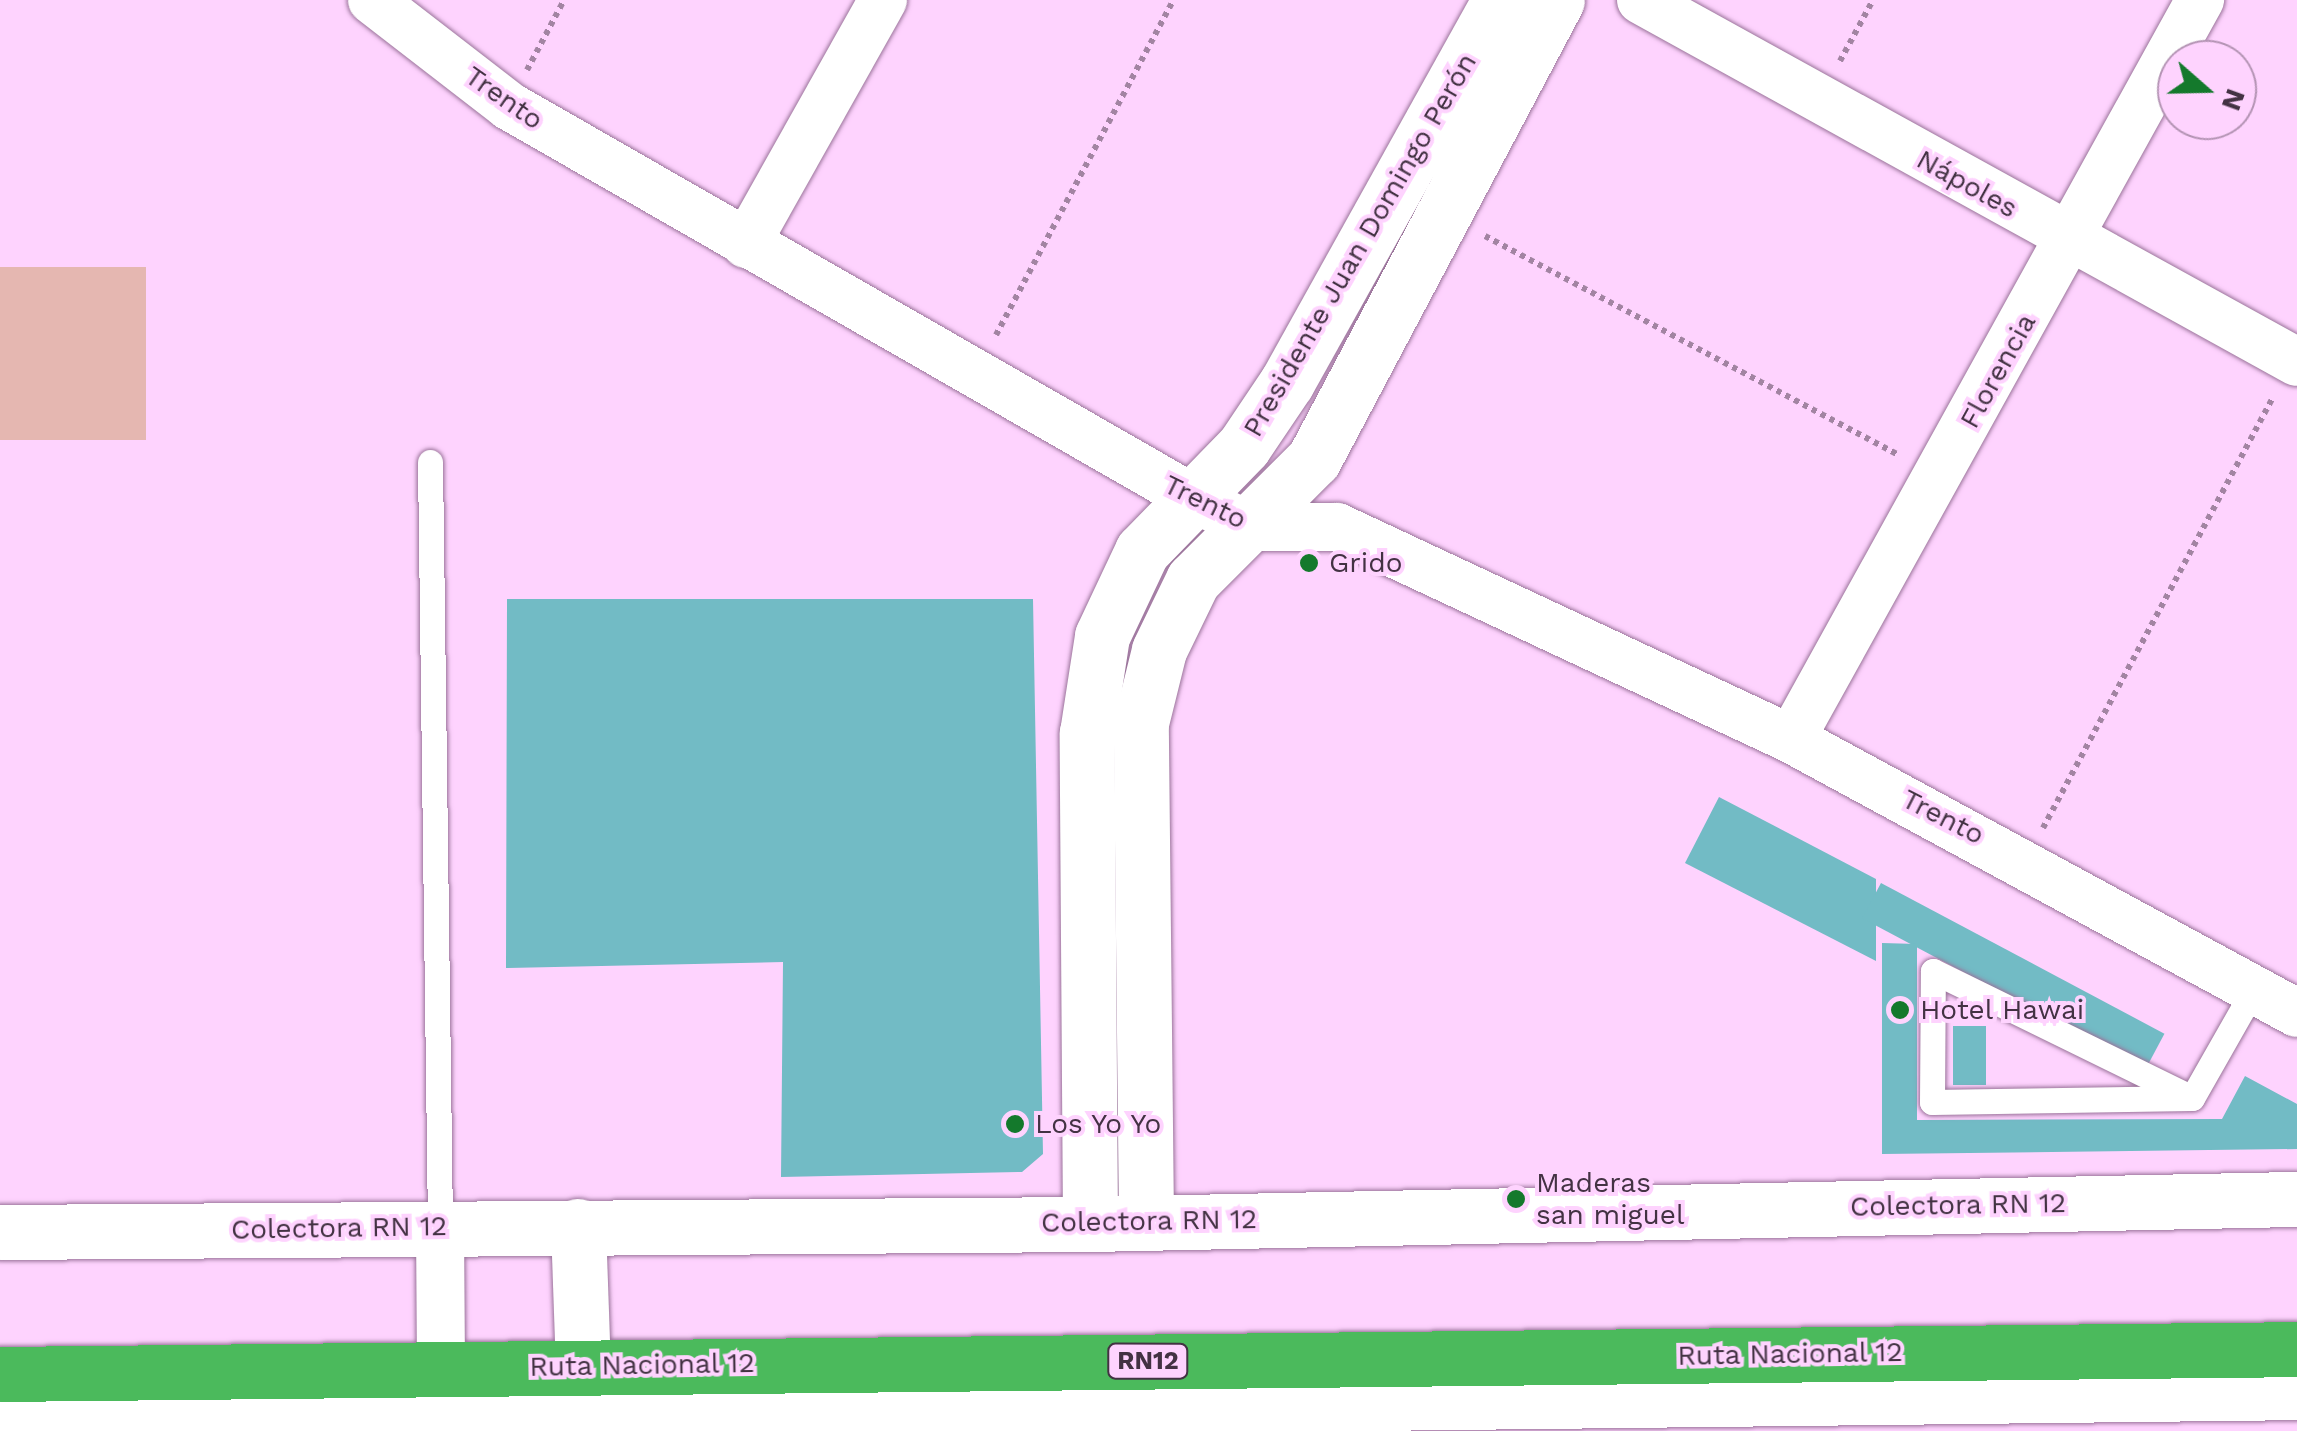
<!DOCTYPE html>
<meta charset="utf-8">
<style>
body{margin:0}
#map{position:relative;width:2297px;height:1431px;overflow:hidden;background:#fed3fe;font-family:"Work Sans",sans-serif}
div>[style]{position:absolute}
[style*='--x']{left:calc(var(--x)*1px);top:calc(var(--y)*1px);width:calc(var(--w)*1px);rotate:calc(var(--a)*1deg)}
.green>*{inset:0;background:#e5b7b1;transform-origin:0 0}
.building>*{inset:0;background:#72bbc5;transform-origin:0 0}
.path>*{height:6px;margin-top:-3px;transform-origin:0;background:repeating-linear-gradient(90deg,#a284a2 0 5px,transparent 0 10px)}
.roads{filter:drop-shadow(0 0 2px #9a739a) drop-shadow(0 0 2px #9a739a)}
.lane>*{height:25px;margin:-12.5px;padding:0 12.5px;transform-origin:12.5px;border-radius:12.5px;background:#fff}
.street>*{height:48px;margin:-24px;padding:0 24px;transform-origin:24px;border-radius:24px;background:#fff}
.secondary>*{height:55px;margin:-27.5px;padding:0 27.5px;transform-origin:27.5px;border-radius:27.5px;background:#fff}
.highway>*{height:55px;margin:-27.5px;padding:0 27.5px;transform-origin:27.5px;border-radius:27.5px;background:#4bba5c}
.dots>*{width:28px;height:28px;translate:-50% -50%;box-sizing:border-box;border:5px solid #fed3fe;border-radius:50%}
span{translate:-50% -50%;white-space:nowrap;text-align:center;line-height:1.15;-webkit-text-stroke:8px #fed3fe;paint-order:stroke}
.shield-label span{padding:2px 8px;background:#fed3fe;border:2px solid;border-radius:8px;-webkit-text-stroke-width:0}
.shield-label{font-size:25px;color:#433243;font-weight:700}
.street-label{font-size:28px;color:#433243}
.poi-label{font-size:28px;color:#433243}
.left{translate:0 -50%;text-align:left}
.north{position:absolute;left:2157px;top:40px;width:100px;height:100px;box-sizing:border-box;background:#fed3fe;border:2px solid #b393b3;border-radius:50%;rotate:110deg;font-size:28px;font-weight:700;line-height:40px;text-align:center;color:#433243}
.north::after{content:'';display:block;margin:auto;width:35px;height:45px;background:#14792c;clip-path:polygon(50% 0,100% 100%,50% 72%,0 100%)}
</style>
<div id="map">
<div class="green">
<div style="left:0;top:267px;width:146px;height:173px"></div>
</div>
<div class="building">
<div style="clip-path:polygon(507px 599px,1033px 599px,1043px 1154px,1022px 1172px,781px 1177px,783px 962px,506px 968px)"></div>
<div style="clip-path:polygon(1719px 797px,1876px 879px,1876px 961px,1685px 863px)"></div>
<div style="left:1881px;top:883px;width:321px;height:40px;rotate:28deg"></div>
<div style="clip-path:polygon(1882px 943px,1917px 944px,1917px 1120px,2222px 1119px,2245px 1076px,2297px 1104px,2297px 1149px,1882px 1154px)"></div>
<div style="left:1986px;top:1026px;width:59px;height:33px;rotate:90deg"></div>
</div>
<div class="path">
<div style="--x:1840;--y:61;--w:69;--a:-61.6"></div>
<div style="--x:527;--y:70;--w:79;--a:-62.1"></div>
<div style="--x:1485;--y:236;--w:467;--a:27.9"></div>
<div style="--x:996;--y:335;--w:379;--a:-62.1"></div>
<div style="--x:2043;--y:828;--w:489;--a:-61.9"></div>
</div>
<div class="roads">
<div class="lane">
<div style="--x:430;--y:462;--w:765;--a:89.25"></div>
<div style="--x:1933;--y:971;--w:288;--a:26.1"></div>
<div style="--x:2192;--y:1098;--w:260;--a:179.1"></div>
<div style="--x:1932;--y:1102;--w:131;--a:-89.6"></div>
<div style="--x:2192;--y:1098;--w:125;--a:-60.4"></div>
</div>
<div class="street">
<div style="--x:372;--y:0;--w:173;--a:37.7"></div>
<div style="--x:509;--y:106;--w:786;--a:29.83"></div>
<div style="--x:1191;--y:497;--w:68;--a:26.2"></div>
<div style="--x:1252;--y:527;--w:85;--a:0"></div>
<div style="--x:1337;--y:527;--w:501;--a:25.03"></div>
<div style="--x:1791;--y:739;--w:575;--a:28.44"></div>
<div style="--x:1641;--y:0;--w:749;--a:28.89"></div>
<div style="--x:746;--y:244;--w:280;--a:-60.7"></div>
<div style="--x:1791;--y:739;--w:845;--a:-61.04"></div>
<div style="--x:420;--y:1399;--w:37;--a:-56"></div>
<div style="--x:441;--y:1368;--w:141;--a:-90.4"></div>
<div style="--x:0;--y:1423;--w:2297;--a:-0.67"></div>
</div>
<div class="secondary">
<div style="--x:1146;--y:1221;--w:498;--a:-90.6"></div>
<div style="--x:1141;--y:723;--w:75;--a:-76.1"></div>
<div style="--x:1159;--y:650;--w:78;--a:-64.1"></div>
<div style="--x:1193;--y:580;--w:171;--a:-45"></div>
<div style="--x:1314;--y:459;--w:519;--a:-62.1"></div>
<div style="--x:1090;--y:1224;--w:491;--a:-90.4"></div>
<div style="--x:1087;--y:733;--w:98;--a:-81.2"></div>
<div style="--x:1102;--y:636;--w:94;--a:-64.8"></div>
<div style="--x:1142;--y:551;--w:146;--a:-45.8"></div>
<div style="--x:1244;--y:446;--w:77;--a:-56.1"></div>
<div style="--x:1287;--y:382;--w:437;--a:-60.9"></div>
<div style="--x:578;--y:1226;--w:140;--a:88"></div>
<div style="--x:0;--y:1232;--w:1090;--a:-0.42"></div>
<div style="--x:1090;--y:1224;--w:1207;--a:-1.19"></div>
</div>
<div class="highway">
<div style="--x:0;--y:1374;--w:2297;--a:-0.62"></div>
</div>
</div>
<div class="dots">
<div style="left:1309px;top:563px;background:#14792c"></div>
<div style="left:1900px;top:1010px;background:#14792c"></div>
<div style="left:1015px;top:1124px;background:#14792c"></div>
<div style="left:1516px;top:1199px;background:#14792c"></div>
</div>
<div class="shield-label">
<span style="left:1148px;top:1361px">RN12</span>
</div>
<div class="street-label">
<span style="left:504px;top:98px;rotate:35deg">Trento</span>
<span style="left:1967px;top:184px;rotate:29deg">Nápoles</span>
<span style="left:1360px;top:245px;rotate:-60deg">Presidente Juan Domingo Perón</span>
<span style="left:1998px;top:371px;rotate:-61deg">Florencia</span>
<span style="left:1205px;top:502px;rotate:26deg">Trento</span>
<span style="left:1943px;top:817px;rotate:27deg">Trento</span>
<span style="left:1958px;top:1205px;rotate:-1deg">Colectora RN 12</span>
<span style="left:1149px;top:1221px;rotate:-1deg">Colectora RN 12</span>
<span style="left:339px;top:1228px;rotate:-1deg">Colectora RN 12</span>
<span style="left:1790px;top:1354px;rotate:-1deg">Ruta Nacional 12</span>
<span style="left:642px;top:1365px;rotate:-1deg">Ruta Nacional 12</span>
</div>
<div class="poi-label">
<span class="left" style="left:1329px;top:563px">Grido</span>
<span class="left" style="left:1920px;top:1010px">Hotel Hawai</span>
<span class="left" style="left:1035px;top:1124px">Los Yo Yo</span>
<span class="left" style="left:1536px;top:1199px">Maderas<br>san miguel</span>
</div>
<div class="north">N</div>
</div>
